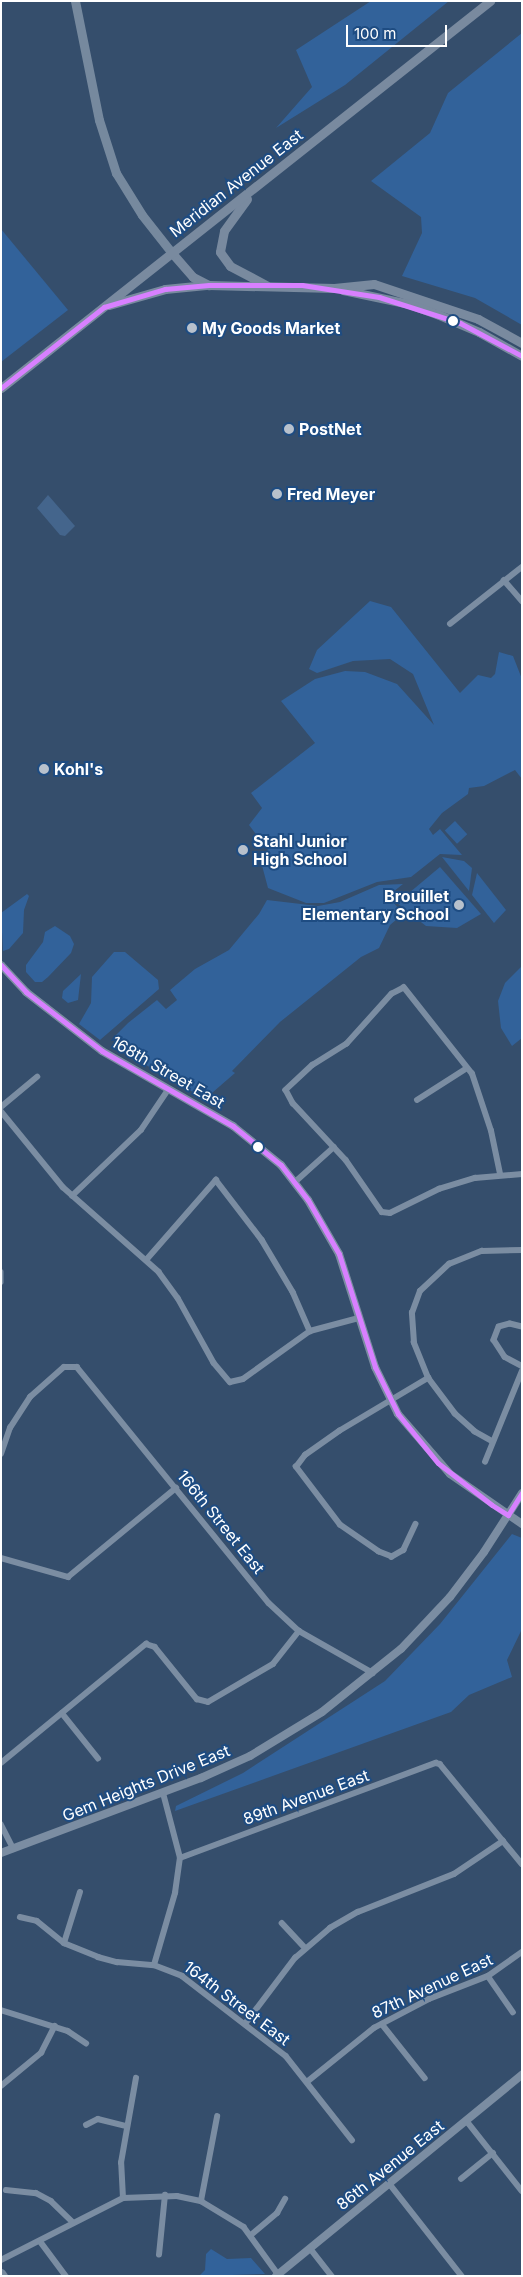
<!DOCTYPE html>
<style>
body{margin:0}
#map{position:relative;width:523px;height:2277px;overflow:hidden;background:#354e6c;font-family:Inter,sans-serif}
div>[style]{position:absolute}
[style*='--x']{left:calc(var(--x)*1px);top:calc(var(--y)*1px);width:calc(var(--w)*1px);rotate:calc(var(--a)*1deg)}
.green>*{inset:0;background:#32629a;transform-origin:0 0}
.water>*{inset:0;background:#44658c}
.minor>*{height:5.5px;margin:-2.75px;padding:0 2.75px;transform-origin:2.75px;border-radius:2.75px;background:#7b8da2}
.tertiary>*{height:8px;margin:-4px;padding:0 4px;transform-origin:4px;border-radius:4px;background:#7b8da2}
.secondary>*{height:9px;margin:-4.5px;padding:0 4.5px;transform-origin:4.5px;border-radius:4.5px;background:#76899e}
.primary>*{height:9px;margin:-4.5px;padding:0 4.5px;transform-origin:4.5px;border-radius:4.5px;background:#798a9f}
.bus-1>*{height:5px;margin:-2.5px;padding:0 2.5px;transform-origin:2.5px;border-radius:2.5px;background:#d880ff}
.dots>*{width:14px;height:14px;translate:-50% -50%;box-sizing:border-box;border:2px solid #1e4c82;border-radius:50%}
span{translate:-50% -50%;white-space:nowrap;text-align:center;line-height:1.15;-webkit-text-stroke:4px #1e4c82;paint-order:stroke}
.street-label{font-size:16px;color:#fff}
.poi-label{font-size:16px;color:#fff;font-weight:700}
.left{translate:0 -50%;text-align:left}
.right{translate:-100% -50%;text-align:right}
.frame{position:absolute;inset:0;border:2px solid #fff;pointer-events:none}
.scale{position:absolute;left:346px;top:25px;width:101px;height:22px;box-sizing:border-box;border:2px solid #fff;border-top:0;padding-left:6px;font-size:15px;line-height:18px;white-space:nowrap;color:#fff;-webkit-text-stroke:4px #1e4c82;paint-order:stroke}
</style>
<div id="map">
<div class="green">
<div style="clip-path:polygon(371px 1px,449px 1px,345px 85px,276px 128px,312px 87px,296px 50px)"></div>
<div style="clip-path:polygon(522px 33px,522px 325px,475px 298px,402px 276px,422px 233px,421px 217px,371px 181px,430px 133px,448px 93px)"></div>
<div style="clip-path:polygon(1px 229px,68px 310px,1px 362px)"></div>
<div style="clip-path:polygon(370px 601px,391px 607px,460px 693px,478px 675px,491px 678px,495px 674px,499px 652px,513px 656px,522px 679px,522px 779px,515px 770px,484px 786px,469px 788px,468px 794px,442px 813px,429px 829px,433px 835px,440px 829px,462px 855px,440px 854px,411px 877px,377px 882px,324px 903px,306px 903px,268px 888px,260px 858px,268px 850px,249px 825px,262px 808px,251px 793px,315px 743px,281px 701px,315px 679px,345px 671px,365px 672px,397px 684px,434px 725px,413px 674px,390px 659px,353px 661px,317px 673px,309px 669px,317px 650px)"></div>
<div style="left:455px;top:821px;width:18px;height:14px;rotate:47deg"></div>
<div style="clip-path:polygon(442px 857px,464px 861px,472px 868px,469px 891px)"></div>
<div style="clip-path:polygon(440px 867px,481px 914px,457px 928px,426px 926px,397px 903px)"></div>
<div style="clip-path:polygon(477px 873px,506px 910px,494px 923px,472px 895px)"></div>
<div style="clip-path:polygon(403px 884px,388px 896px,403px 914px,390px 925px,379px 948px,361px 957px,280px 1022px,232px 1071px,235px 1073px,205px 1099px,113px 1046px,116px 1035px,128px 1023px,157px 1000px,166px 1009px,177px 1000px,170px 990px,195px 969px,229px 950px,259px 914px,267px 900px,318px 906px,340px 902px,379px 885px)"></div>
<div style="clip-path:polygon(27px 894px,29px 896px,24px 910px,23px 933px,9px 949px,3px 951px,1px 913px)"></div>
<div style="clip-path:polygon(55px 926px,70px 936px,74px 944px,71px 953px,48px 977px,42px 982px,35px 982px,26px 972px,26px 965px,43px 942px,45px 932px)"></div>
<div style="clip-path:polygon(114px 952px,125px 952px,158px 980px,159px 989px,100px 1040px,79px 1024px,91px 1003px,92px 977px)"></div>
<div style="clip-path:polygon(522px 966px,522px 1038px,512px 1046px,501px 1028px,498px 1001px,505px 983px)"></div>
<div style="clip-path:polygon(81px 974px,78px 1000px,68px 1003px,62px 998px,63px 991px)"></div>
<div style="clip-path:polygon(512px 1534px,522px 1538px,522px 1629px,507px 1660px,512px 1677px,469px 1695px,451px 1712px,175px 1811px,176px 1806px,243px 1773px,385px 1681px,440px 1624px)"></div>
<div style="clip-path:polygon(211px 2249px,227px 2259px,251px 2258px,265px 2274px,199px 2276px,205px 2270px,206px 2254px)"></div>
</div>
<div class="water">
<div style="clip-path:polygon(48px 495px,75px 526px,65px 536px,60px 535px,37px 508px)"></div>
</div>
<div class="minor">
<div style="--x:504;--y:580;--w:28;--a:49"></div>
<div style="--x:450;--y:624;--w:92;--a:-38.4"></div>
<div style="--x:417;--y:1100;--w:59;--a:-32.6"></div>
<div style="--x:1;--y:1107;--w:47;--a:-39.8"></div>
<div style="--x:1;--y:1111;--w:98;--a:50.8"></div>
<div style="--x:63;--y:1187;--w:128;--a:41.5"></div>
<div style="--x:159;--y:1272;--w:32;--a:54"></div>
<div style="--x:178;--y:1298;--w:74;--a:61"></div>
<div style="--x:214;--y:1363;--w:25;--a:50"></div>
<div style="--x:230;--y:1382;--w:13;--a:-13"></div>
<div style="--x:243;--y:1379;--w:82;--a:-35.6"></div>
<div style="--x:310;--y:1331;--w:51;--a:-14.9"></div>
<div style="--x:500;--y:1174;--w:44;--a:-101.8"></div>
<div style="--x:491;--y:1131;--w:60;--a:-108.4"></div>
<div style="--x:472;--y:1074;--w:110;--a:-128.3"></div>
<div style="--x:404;--y:988;--w:13;--a:153"></div>
<div style="--x:392;--y:994;--w:67;--a:132"></div>
<div style="--x:347;--y:1044;--w:40;--a:148"></div>
<div style="--x:313;--y:1065;--w:37;--a:137"></div>
<div style="--x:286;--y:1090;--w:15;--a:62"></div>
<div style="--x:293;--y:1103;--w:78;--a:47.1"></div>
<div style="--x:346;--y:1160;--w:63;--a:55.3"></div>
<div style="--x:382;--y:1212;--w:8;--a:7"></div>
<div style="--x:390;--y:1213;--w:55;--a:-26.1"></div>
<div style="--x:439;--y:1189;--w:38;--a:-17"></div>
<div style="--x:475;--y:1178;--w:47;--a:-4.9"></div>
<div style="--x:295;--y:1182;--w:52;--a:-41.9"></div>
<div style="--x:72;--y:1196;--w:95;--a:-43.7"></div>
<div style="--x:141;--y:1130;--w:48;--a:-56"></div>
<div style="--x:147;--y:1259;--w:105;--a:-48.9"></div>
<div style="--x:216;--y:1180;--w:76;--a:52.5"></div>
<div style="--x:262;--y:1240;--w:61;--a:59.2"></div>
<div style="--x:293;--y:1292;--w:43;--a:66.4"></div>
<div style="--x:1;--y:1272;--w:10;--a:90"></div>
<div style="--x:522;--y:1327;--w:12;--a:-166"></div>
<div style="--x:510;--y:1324;--w:11;--a:165"></div>
<div style="--x:499;--y:1327;--w:14;--a:111"></div>
<div style="--x:494;--y:1340;--w:20;--a:57"></div>
<div style="--x:505;--y:1357;--w:19;--a:28"></div>
<div style="--x:493;--y:1442;--w:21;--a:-151"></div>
<div style="--x:475;--y:1432;--w:27;--a:-138"></div>
<div style="--x:455;--y:1414;--w:45;--a:-126.9"></div>
<div style="--x:428;--y:1378;--w:38;--a:-112"></div>
<div style="--x:414;--y:1343;--w:30;--a:-94"></div>
<div style="--x:412;--y:1313;--w:23;--a:-70"></div>
<div style="--x:420;--y:1291;--w:40;--a:-43"></div>
<div style="--x:449;--y:1264;--w:35;--a:-22"></div>
<div style="--x:482;--y:1251;--w:40;--a:-1.4"></div>
<div style="--x:1;--y:1454;--w:28;--a:-71"></div>
<div style="--x:10;--y:1428;--w:37;--a:-57"></div>
<div style="--x:30;--y:1397;--w:45;--a:-41.4"></div>
<div style="--x:64;--y:1367;--w:13;--a:0"></div>
<div style="--x:77;--y:1367;--w:304;--a:50.9"></div>
<div style="--x:269;--y:1603;--w:41;--a:43"></div>
<div style="--x:299;--y:1631;--w:85;--a:29.6"></div>
<div style="--x:485;--y:1462;--w:98;--a:-67.9"></div>
<div style="--x:416;--y:1524;--w:29;--a:115"></div>
<div style="--x:404;--y:1550;--w:14;--a:150"></div>
<div style="--x:392;--y:1557;--w:14;--a:-159"></div>
<div style="--x:379;--y:1552;--w:47;--a:-145.3"></div>
<div style="--x:340;--y:1525;--w:73;--a:-127.2"></div>
<div style="--x:296;--y:1467;--w:15;--a:-53"></div>
<div style="--x:305;--y:1455;--w:42;--a:-35.2"></div>
<div style="--x:339;--y:1431;--w:104;--a:-30.8"></div>
<div style="--x:1;--y:1558;--w:70;--a:15.8"></div>
<div style="--x:68;--y:1577;--w:140;--a:-39.5"></div>
<div style="--x:62;--y:1713;--w:58;--a:51.3"></div>
<div style="--x:1;--y:1763;--w:188;--a:-39.4"></div>
<div style="--x:146;--y:1644;--w:9;--a:18"></div>
<div style="--x:155;--y:1647;--w:67;--a:51.1"></div>
<div style="--x:197;--y:1699;--w:11;--a:15"></div>
<div style="--x:208;--y:1702;--w:75;--a:-30.3"></div>
<div style="--x:273;--y:1664;--w:42;--a:-51.8"></div>
<div style="--x:1;--y:1824;--w:28;--a:63"></div>
<div style="--x:180;--y:1858;--w:273;--a:-20.4"></div>
<div style="--x:436;--y:1763;--w:4;--a:14"></div>
<div style="--x:440;--y:1764;--w:129;--a:50.6"></div>
<div style="--x:20;--y:1917;--w:17;--a:13"></div>
<div style="--x:37;--y:1921;--w:35;--a:39"></div>
<div style="--x:64;--y:1943;--w:37;--a:22"></div>
<div style="--x:98;--y:1957;--w:20;--a:15"></div>
<div style="--x:117;--y:1962;--w:37;--a:5"></div>
<div style="--x:154;--y:1965;--w:30;--a:21"></div>
<div style="--x:182;--y:1976;--w:131;--a:37.6"></div>
<div style="--x:286;--y:2056;--w:107;--a:51.8"></div>
<div style="--x:282;--y:1923;--w:34;--a:47"></div>
<div style="--x:64;--y:1943;--w:53;--a:-72.6"></div>
<div style="--x:154;--y:1965;--w:75;--a:-73.7"></div>
<div style="--x:175;--y:1893;--w:35;--a:-82"></div>
<div style="--x:180;--y:1858;--w:67;--a:-104.7"></div>
<div style="--x:488;--y:1976;--w:44;--a:55.2"></div>
<div style="--x:1;--y:2010;--w:70;--a:17.4"></div>
<div style="--x:68;--y:2031;--w:22;--a:34"></div>
<div style="--x:245;--y:2024;--w:83;--a:-52.9"></div>
<div style="--x:295;--y:1958;--w:46;--a:-40.6"></div>
<div style="--x:330;--y:1928;--w:32;--a:-30"></div>
<div style="--x:358;--y:1912;--w:103;--a:-21.6"></div>
<div style="--x:454;--y:1874;--w:59;--a:-34"></div>
<div style="--x:382;--y:2024;--w:69;--a:51.5"></div>
<div style="--x:307;--y:2082;--w:86;--a:-38.9"></div>
<div style="--x:374;--y:2028;--w:62;--a:-27.8"></div>
<div style="--x:429;--y:1999;--w:63;--a:-21.3"></div>
<div style="--x:488;--y:1976;--w:42;--a:-35.2"></div>
<div style="--x:1;--y:2086;--w:52;--a:-39.5"></div>
<div style="--x:41;--y:2053;--w:30;--a:-63"></div>
<div style="--x:466;--y:2120;--w:90;--a:51.7"></div>
<div style="--x:86;--y:2125;--w:13;--a:-27"></div>
<div style="--x:98;--y:2119;--w:30;--a:14"></div>
<div style="--x:461;--y:2179;--w:41;--a:-39.1"></div>
<div style="--x:389;--y:2183;--w:118;--a:51.9"></div>
<div style="--x:6;--y:2190;--w:30;--a:6"></div>
<div style="--x:36;--y:2193;--w:17;--a:28"></div>
<div style="--x:51;--y:2201;--w:30;--a:44"></div>
<div style="--x:123;--y:2198;--w:35;--a:-93"></div>
<div style="--x:121;--y:2163;--w:86;--a:-80"></div>
<div style="--x:201;--y:2201;--w:86;--a:-79.2"></div>
<div style="--x:251;--y:2235;--w:34;--a:-40"></div>
<div style="--x:277;--y:2213;--w:16;--a:-60"></div>
<div style="--x:40;--y:2241;--w:44;--a:53.4"></div>
<div style="--x:310;--y:2248;--w:36;--a:52"></div>
<div style="--x:159;--y:2255;--w:60;--a:-84.3"></div>
<div style="--x:1;--y:2260;--w:137;--a:-26.9"></div>
<div style="--x:123;--y:2198;--w:54;--a:-2.1"></div>
<div style="--x:177;--y:2196;--w:25;--a:12"></div>
<div style="--x:201;--y:2201;--w:50;--a:31.2"></div>
<div style="--x:244;--y:2227;--w:58;--a:54.1"></div>
</div>
<div class="tertiary">
<div style="--x:1;--y:965;--w:37;--a:47"></div>
<div style="--x:26;--y:992;--w:96;--a:37.8"></div>
<div style="--x:102;--y:1051;--w:151;--a:29.8"></div>
<div style="--x:233;--y:1126;--w:62;--a:39.1"></div>
<div style="--x:281;--y:1165;--w:44;--a:52.4"></div>
<div style="--x:308;--y:1200;--w:62;--a:60.1"></div>
<div style="--x:339;--y:1254;--w:119;--a:72.3"></div>
<div style="--x:375;--y:1367;--w:52;--a:63.9"></div>
<div style="--x:398;--y:1414;--w:79;--a:49.1"></div>
<div style="--x:450;--y:1474;--w:88;--a:34.8"></div>
<div style="--x:1;--y:1853;--w:214;--a:-20.6"></div>
<div style="--x:201;--y:1778;--w:54;--a:-24.2"></div>
<div style="--x:250;--y:1756;--w:84;--a:-31.4"></div>
<div style="--x:322;--y:1712;--w:101;--a:-38.6"></div>
<div style="--x:401;--y:1649;--w:71;--a:-46.7"></div>
<div style="--x:450;--y:1597;--w:56;--a:-52.9"></div>
<div style="--x:484;--y:1552;--w:70;--a:-57.2"></div>
<div style="--x:276;--y:2276;--w:318;--a:-39.3"></div>
</div>
<div class="secondary">
<div style="--x:75;--y:1;--w:121;--a:78.6"></div>
<div style="--x:99;--y:120;--w:56;--a:72.2"></div>
<div style="--x:116;--y:173;--w:49;--a:58.2"></div>
<div style="--x:142;--y:215;--w:48;--a:51.7"></div>
<div style="--x:1;--y:2273;--w:4;--a:56"></div>
</div>
<div class="primary">
<div style="--x:247;--y:199;--w:39;--a:126"></div>
<div style="--x:224;--y:231;--w:21;--a:101"></div>
<div style="--x:220;--y:252;--w:17;--a:54"></div>
<div style="--x:230;--y:266;--w:41;--a:27.8"></div>
<div style="--x:172;--y:253;--w:32;--a:49"></div>
<div style="--x:193;--y:277;--w:18;--a:27"></div>
<div style="--x:209;--y:285;--w:125;--a:1.4"></div>
<div style="--x:334;--y:288;--w:40;--a:-5.7"></div>
<div style="--x:374;--y:284;--w:110;--a:18.6"></div>
<div style="--x:478;--y:319;--w:50;--a:28.6"></div>
<div style="--x:343;--y:290;--w:67;--a:12"></div>
<div style="--x:409;--y:304;--w:30;--a:20"></div>
<div style="--x:437;--y:314;--w:46;--a:23.2"></div>
<div style="--x:479;--y:332;--w:49;--a:29.2"></div>
<div style="--x:109;--y:305;--w:58;--a:-15.9"></div>
<div style="--x:165;--y:289;--w:41;--a:-5.6"></div>
<div style="--x:1;--y:388;--w:624;--a:-38.36"></div>
</div>
<div class="bus-1">
<div style="--x:1;--y:388;--w:131;--a:-38.2"></div>
<div style="--x:104;--y:307;--w:64;--a:-16.4"></div>
<div style="--x:165;--y:289;--w:44;--a:-5.2"></div>
<div style="--x:209;--y:285;--w:93;--a:0"></div>
<div style="--x:302;--y:285;--w:78;--a:8.9"></div>
<div style="--x:379;--y:297;--w:85;--a:17.8"></div>
<div style="--x:460;--y:323;--w:70;--a:28"></div>
<div style="--x:1;--y:965;--w:37;--a:47"></div>
<div style="--x:26;--y:992;--w:96;--a:37.8"></div>
<div style="--x:102;--y:1051;--w:151;--a:29.8"></div>
<div style="--x:233;--y:1126;--w:62;--a:39.1"></div>
<div style="--x:281;--y:1165;--w:44;--a:52.4"></div>
<div style="--x:308;--y:1200;--w:62;--a:60.1"></div>
<div style="--x:339;--y:1254;--w:119;--a:72.3"></div>
<div style="--x:375;--y:1367;--w:52;--a:63.9"></div>
<div style="--x:398;--y:1414;--w:63;--a:50.8"></div>
<div style="--x:438;--y:1463;--w:68;--a:37.9"></div>
<div style="--x:492;--y:1505;--w:19;--a:32"></div>
<div style="--x:508;--y:1515;--w:26;--a:-58"></div>
</div>
<div class="dots">
<div style="left:453px;top:321px;background:#fff"></div>
<div style="left:192px;top:328px;background:#b8c1cc"></div>
<div style="left:289px;top:429px;background:#b8c1cc"></div>
<div style="left:277px;top:494px;background:#b8c1cc"></div>
<div style="left:44px;top:769px;background:#b8c1cc"></div>
<div style="left:243px;top:850px;background:#b8c1cc"></div>
<div style="left:459px;top:905px;background:#b8c1cc"></div>
<div style="left:258px;top:1147px;background:#fff"></div>
</div>
<div class="street-label">
<span style="left:236px;top:183px;rotate:-38deg">Meridian Avenue East</span>
<span style="left:168px;top:1072px;rotate:30deg">168th Street East</span>
<span style="left:221px;top:1522px;rotate:51deg">166th Street East</span>
<span style="left:146px;top:1783px;rotate:-22deg">Gem Heights Drive East</span>
<span style="left:306px;top:1797px;rotate:-20deg">89th Avenue East</span>
<span style="left:432px;top:1986px;rotate:-25deg">87th Avenue East</span>
<span style="left:237px;top:2003px;rotate:37deg">164th Street East</span>
<span style="left:390px;top:2165px;rotate:-39deg">86th Avenue East</span>
</div>
<div class="poi-label">
<span class="left" style="left:202px;top:328px">My Goods Market</span>
<span class="left" style="left:299px;top:429px">PostNet</span>
<span class="left" style="left:287px;top:494px">Fred Meyer</span>
<span class="left" style="left:54px;top:769px">Kohl's</span>
<span class="left" style="left:253px;top:850px">Stahl Junior<br>High School</span>
<span class="right" style="left:449px;top:905px">Brouillet<br>Elementary School</span>
</div>
<div class="frame"></div>
<div class="scale">100 m</div>
</div>
